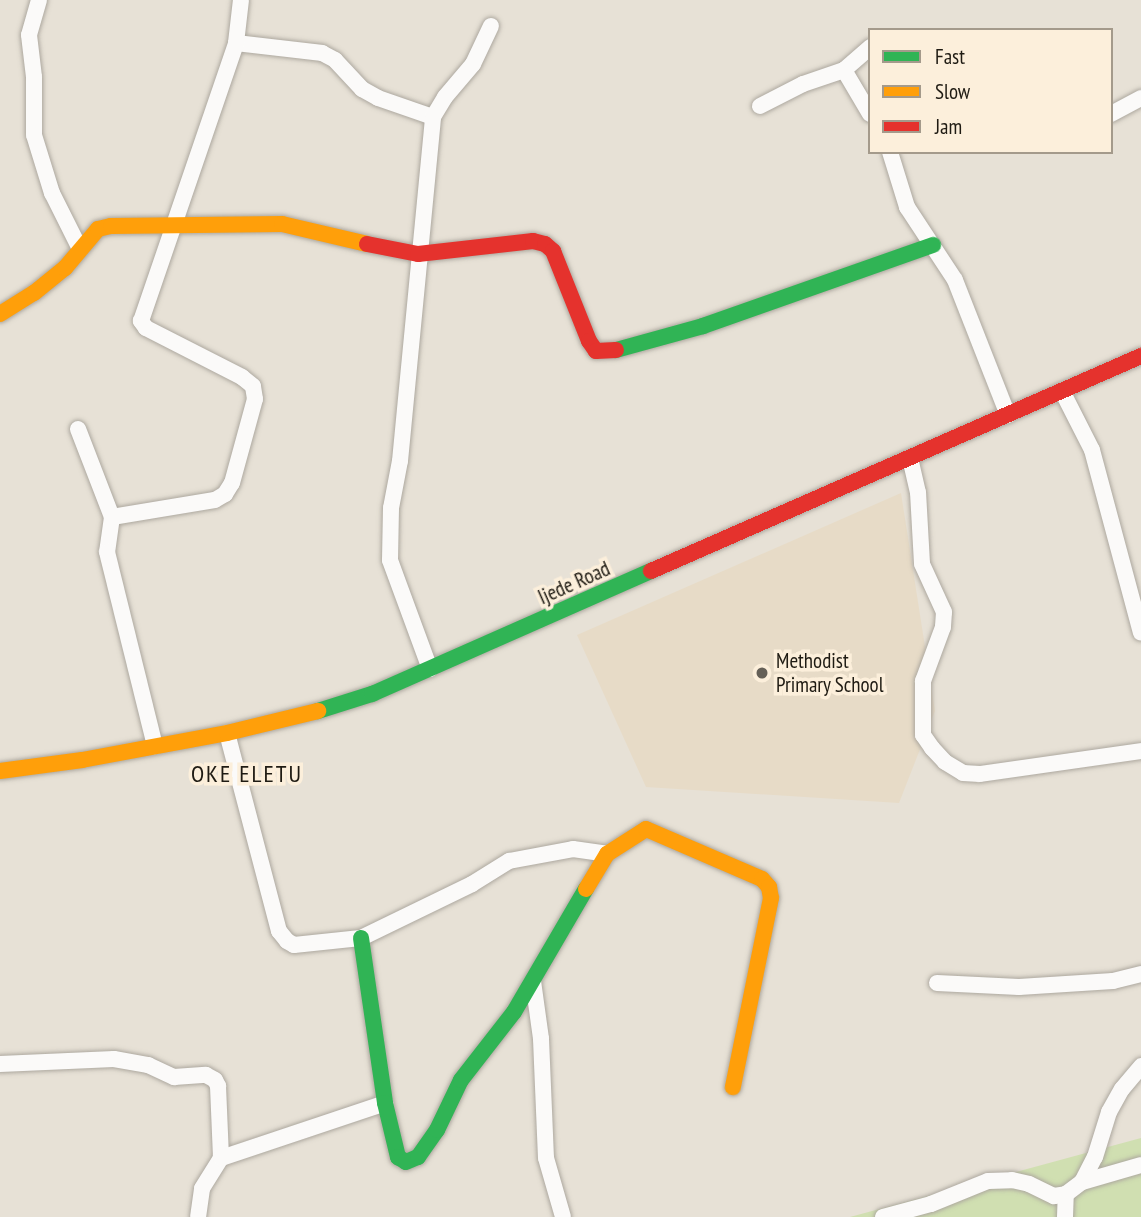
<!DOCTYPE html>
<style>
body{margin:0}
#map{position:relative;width:1141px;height:1217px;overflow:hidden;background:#e7e1d6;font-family:"PT Sans Narrow",sans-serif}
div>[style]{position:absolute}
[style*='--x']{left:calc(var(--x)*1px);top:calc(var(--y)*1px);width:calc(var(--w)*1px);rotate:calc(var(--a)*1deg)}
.built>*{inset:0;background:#e7dbc7}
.green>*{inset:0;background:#d0dfb1}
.roads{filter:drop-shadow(0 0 2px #ada89f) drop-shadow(0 0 2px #ada89f)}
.street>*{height:16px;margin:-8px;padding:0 8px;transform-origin:8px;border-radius:8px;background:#fbfaf9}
.fast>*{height:16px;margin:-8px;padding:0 8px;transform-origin:8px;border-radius:8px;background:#30b455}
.slow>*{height:16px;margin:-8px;padding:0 8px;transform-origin:8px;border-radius:8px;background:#ff9f0a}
.jam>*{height:16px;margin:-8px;padding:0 8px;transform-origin:8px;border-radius:8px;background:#e5322d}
.dots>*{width:19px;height:19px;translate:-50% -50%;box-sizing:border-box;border:4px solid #fcefdb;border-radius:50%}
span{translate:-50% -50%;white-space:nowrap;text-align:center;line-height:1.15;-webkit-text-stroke:7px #fcefdb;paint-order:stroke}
.street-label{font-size:21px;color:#1f1b13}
.poi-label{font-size:21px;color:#1f1b13}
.left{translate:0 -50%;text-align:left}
.quarter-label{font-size:24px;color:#1f1b13;letter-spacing:2px}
.legend{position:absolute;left:868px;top:28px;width:245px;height:126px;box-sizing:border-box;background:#fcefdb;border:2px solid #a49a8b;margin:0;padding:9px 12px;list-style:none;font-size:21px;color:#1f1b13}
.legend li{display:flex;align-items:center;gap:14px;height:35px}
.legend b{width:35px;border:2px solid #a49a8b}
</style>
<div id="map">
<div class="built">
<div style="clip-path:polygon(901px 493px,935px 711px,899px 803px,646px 787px,577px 635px)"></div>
</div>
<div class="green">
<div style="clip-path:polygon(1141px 1138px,1141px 1217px,850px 1217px)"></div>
</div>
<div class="roads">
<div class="street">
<div style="--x:39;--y:0;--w:36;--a:106"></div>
<div style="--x:29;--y:35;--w:42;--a:83.2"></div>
<div style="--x:34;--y:77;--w:58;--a:90"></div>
<div style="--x:34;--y:135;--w:61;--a:72.8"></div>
<div style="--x:52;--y:193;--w:63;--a:63.4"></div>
<div style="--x:236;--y:43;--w:87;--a:6.6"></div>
<div style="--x:322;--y:53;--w:15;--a:28"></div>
<div style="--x:335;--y:60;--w:40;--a:47"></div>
<div style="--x:362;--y:89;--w:18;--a:29"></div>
<div style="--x:378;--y:98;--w:58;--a:19.1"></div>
<div style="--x:844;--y:70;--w:51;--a:59.4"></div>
<div style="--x:760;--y:106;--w:48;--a:-27.1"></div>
<div style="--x:803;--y:84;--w:43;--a:-18.9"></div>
<div style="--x:844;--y:70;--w:35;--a:-41"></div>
<div style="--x:1111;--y:114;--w:34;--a:-28"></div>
<div style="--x:890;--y:152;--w:58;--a:72.8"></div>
<div style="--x:907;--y:207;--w:87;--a:56.7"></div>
<div style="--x:955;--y:280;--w:145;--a:68.6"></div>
<div style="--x:1062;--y:391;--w:66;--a:63"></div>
<div style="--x:1092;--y:450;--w:189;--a:75"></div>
<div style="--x:78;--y:429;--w:94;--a:68.9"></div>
<div style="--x:112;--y:517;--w:35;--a:98"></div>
<div style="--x:107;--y:552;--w:200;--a:76.1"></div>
<div style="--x:910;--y:458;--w:35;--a:77"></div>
<div style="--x:918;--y:492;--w:72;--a:86.8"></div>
<div style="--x:922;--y:564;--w:53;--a:65.4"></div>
<div style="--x:944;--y:612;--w:15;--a:94"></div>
<div style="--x:943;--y:627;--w:58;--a:110.3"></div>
<div style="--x:923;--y:681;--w:54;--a:90"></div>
<div style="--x:923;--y:735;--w:16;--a:55"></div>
<div style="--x:932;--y:748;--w:19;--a:47"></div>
<div style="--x:945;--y:762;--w:21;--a:31"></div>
<div style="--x:963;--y:773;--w:17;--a:3"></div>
<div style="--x:980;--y:774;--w:163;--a:-8.1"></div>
<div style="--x:112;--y:517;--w:104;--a:-9.4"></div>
<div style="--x:215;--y:500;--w:12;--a:-31"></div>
<div style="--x:225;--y:494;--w:13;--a:-58"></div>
<div style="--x:232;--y:483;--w:87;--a:-74.7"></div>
<div style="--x:255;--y:399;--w:13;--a:-99"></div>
<div style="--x:253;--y:386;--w:14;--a:-141"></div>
<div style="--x:242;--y:377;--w:108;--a:-153"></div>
<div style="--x:146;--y:328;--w:9;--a:-126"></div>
<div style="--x:141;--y:321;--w:294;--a:-71.1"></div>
<div style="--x:236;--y:43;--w:43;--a:-83.4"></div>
<div style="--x:430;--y:669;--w:116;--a:-110.2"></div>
<div style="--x:390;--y:560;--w:52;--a:-88.9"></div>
<div style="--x:391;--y:508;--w:48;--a:-79.2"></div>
<div style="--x:400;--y:461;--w:346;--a:-84.5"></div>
<div style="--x:433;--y:117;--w:23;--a:-59"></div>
<div style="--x:445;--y:97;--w:43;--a:-49.7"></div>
<div style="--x:473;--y:64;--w:42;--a:-64.7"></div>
<div style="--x:227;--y:733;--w:205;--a:75.3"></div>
<div style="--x:279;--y:931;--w:13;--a:51"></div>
<div style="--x:287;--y:941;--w:8;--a:30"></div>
<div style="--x:294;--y:945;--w:67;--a:-6"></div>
<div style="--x:361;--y:938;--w:123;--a:-25.9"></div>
<div style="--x:472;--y:884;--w:44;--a:-31.9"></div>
<div style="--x:509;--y:861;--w:65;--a:-10.6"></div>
<div style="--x:573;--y:849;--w:34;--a:8"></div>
<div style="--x:533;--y:981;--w:59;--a:82.1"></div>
<div style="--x:541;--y:1039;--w:119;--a:87.6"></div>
<div style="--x:546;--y:1158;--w:61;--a:73.9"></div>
<div style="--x:937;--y:983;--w:82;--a:2.8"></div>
<div style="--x:1019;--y:987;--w:94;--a:-3.7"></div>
<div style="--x:1113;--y:981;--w:29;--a:-14"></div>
<div style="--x:0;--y:1064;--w:114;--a:-2.5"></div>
<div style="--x:114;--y:1059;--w:35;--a:10"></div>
<div style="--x:148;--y:1065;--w:29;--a:25"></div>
<div style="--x:174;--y:1077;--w:32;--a:-4"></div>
<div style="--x:206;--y:1075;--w:10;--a:29"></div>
<div style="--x:215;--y:1080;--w:7;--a:63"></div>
<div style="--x:218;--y:1086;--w:72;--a:87.6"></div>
<div style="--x:221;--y:1158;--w:36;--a:122"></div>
<div style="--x:202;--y:1189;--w:28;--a:98"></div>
<div style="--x:221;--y:1158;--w:173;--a:-18.5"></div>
<div style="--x:1082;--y:1182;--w:61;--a:-16.1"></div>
<div style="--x:883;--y:1217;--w:50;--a:-15.2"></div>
<div style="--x:931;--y:1204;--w:61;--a:-22"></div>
<div style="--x:988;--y:1181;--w:24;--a:-2"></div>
<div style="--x:1012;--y:1180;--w:17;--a:13"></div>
<div style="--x:1029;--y:1184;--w:28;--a:26"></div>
<div style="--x:1054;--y:1196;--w:12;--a:-9"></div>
<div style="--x:1066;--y:1194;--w:20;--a:-37"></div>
<div style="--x:1082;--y:1182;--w:28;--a:-63"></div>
<div style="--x:1095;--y:1157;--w:47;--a:-72.7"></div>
<div style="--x:1109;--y:1112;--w:26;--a:-61"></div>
<div style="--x:1122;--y:1089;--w:30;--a:-50"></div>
<div style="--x:1065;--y:1217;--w:23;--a:-88"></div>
</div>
<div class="fast">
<div style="--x:616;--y:350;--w:90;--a:-15.4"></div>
<div style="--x:703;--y:326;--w:244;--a:-19.4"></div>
<div style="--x:318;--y:711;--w:57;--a:-17.5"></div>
<div style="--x:372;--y:694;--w:305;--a:-23.8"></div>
<div style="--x:361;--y:938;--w:167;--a:81.7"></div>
<div style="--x:385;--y:1103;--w:56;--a:76.5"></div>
<div style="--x:398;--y:1157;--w:9;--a:32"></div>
<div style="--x:406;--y:1162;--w:13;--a:-23"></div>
<div style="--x:418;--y:1157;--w:33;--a:-55"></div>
<div style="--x:437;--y:1130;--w:55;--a:-64.4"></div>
<div style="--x:461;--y:1080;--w:86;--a:-52.1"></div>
<div style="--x:514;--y:1012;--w:143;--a:-59.7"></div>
</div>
<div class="slow">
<div style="--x:0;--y:314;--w:40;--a:-32"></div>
<div style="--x:34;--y:293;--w:40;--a:-39"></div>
<div style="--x:65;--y:268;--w:51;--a:-49.8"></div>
<div style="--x:98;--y:229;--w:13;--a:-13"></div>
<div style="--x:111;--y:226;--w:171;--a:-0.7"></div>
<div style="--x:282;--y:224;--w:87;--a:13.2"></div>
<div style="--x:0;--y:771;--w:83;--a:-7.6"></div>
<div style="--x:82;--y:760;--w:147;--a:-10.5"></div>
<div style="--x:227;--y:733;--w:94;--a:-13.6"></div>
<div style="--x:586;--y:889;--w:41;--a:-59"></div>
<div style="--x:607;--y:854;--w:46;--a:-32.7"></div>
<div style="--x:646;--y:829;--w:126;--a:23.3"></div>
<div style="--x:762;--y:879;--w:11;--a:49"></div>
<div style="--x:769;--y:887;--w:11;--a:80"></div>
<div style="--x:771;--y:898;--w:193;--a:101.4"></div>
</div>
<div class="jam">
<div style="--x:367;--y:244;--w:52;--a:11.1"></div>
<div style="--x:418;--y:254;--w:116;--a:-6.4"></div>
<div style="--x:533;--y:241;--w:12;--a:14"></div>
<div style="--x:545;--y:244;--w:11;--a:41"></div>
<div style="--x:553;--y:251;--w:97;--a:68.2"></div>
<div style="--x:589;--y:341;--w:12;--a:55"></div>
<div style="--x:596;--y:351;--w:20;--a:-3"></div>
<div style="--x:651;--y:571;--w:535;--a:-23.69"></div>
</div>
</div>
<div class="dots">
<div style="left:762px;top:673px;background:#656057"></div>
</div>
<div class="street-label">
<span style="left:574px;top:583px;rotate:-24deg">Ijede Road</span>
</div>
<div class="poi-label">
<span class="left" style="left:776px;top:673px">Methodist<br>Primary School</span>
</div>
<div class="quarter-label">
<span style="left:247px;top:774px">OKE ELETU</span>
</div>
<ul class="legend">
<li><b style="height:9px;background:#30b455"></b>Fast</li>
<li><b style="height:9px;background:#ff9f0a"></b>Slow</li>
<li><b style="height:9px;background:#e5322d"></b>Jam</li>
</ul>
</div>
